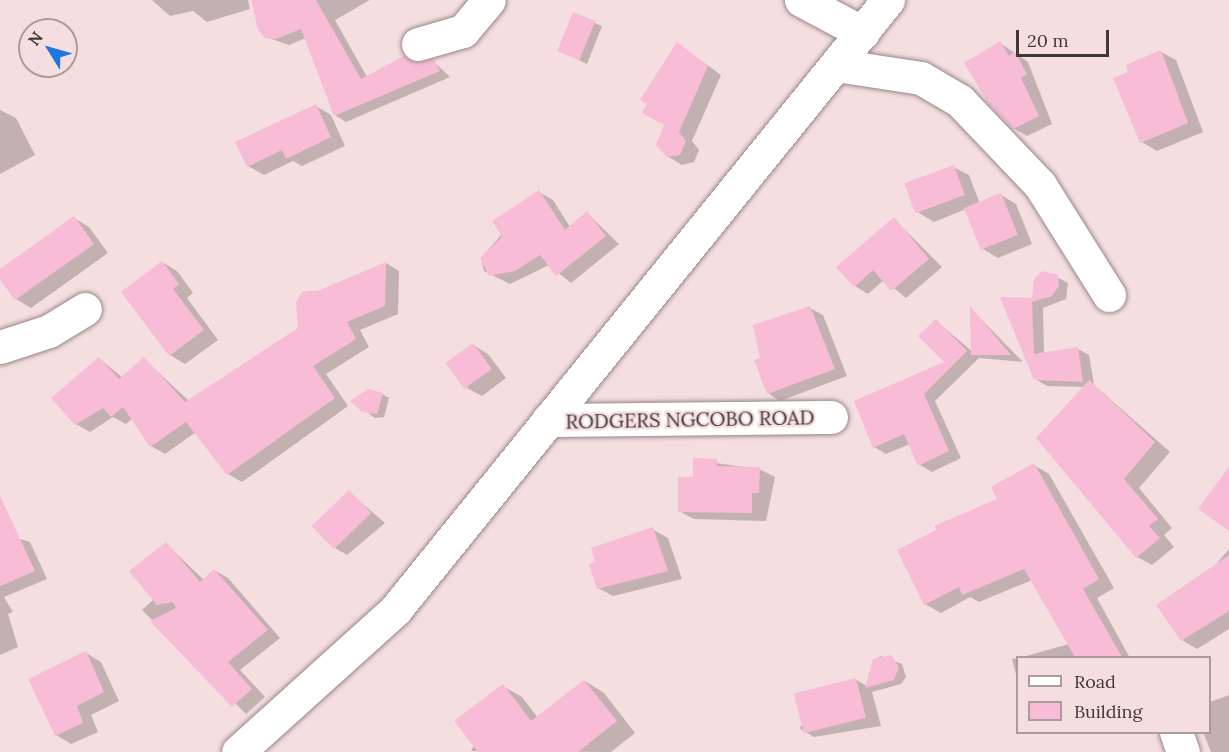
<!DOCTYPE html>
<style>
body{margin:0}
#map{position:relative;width:1229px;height:752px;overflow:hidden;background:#f4dedf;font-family:Lora,serif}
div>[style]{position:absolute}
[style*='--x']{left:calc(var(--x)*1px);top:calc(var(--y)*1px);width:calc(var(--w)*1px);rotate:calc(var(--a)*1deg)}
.shadow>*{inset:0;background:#0003}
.building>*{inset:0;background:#f8bcd7;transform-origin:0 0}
.roads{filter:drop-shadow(0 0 2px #998687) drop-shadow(0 0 2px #998687)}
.minor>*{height:33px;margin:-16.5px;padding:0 16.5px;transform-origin:16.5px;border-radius:16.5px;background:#fff}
span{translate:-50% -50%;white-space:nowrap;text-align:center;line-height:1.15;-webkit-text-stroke:4.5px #f4dedf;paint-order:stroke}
.street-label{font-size:20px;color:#403738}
.legend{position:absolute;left:1016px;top:656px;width:195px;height:78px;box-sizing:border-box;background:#f4dedf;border:2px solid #ac9b9c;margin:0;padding:8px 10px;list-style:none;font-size:18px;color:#403738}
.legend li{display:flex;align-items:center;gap:12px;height:30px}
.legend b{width:30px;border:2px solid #ac9b9c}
.north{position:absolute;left:18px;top:18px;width:60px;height:60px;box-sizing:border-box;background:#f4dedf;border:2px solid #ac9b9c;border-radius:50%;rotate:307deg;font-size:16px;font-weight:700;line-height:24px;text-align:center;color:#403738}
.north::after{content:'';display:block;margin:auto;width:21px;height:27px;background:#2076e0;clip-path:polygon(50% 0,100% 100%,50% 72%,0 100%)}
.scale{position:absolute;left:1016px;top:30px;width:93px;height:27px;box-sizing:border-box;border:3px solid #403738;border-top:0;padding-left:8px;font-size:18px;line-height:21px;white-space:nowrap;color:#403738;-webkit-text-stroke:4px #f4dedf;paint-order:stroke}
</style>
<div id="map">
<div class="shadow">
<div style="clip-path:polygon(152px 0,248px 0,250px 9px,207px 22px,193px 11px,170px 16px)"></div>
<div style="clip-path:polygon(274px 0,370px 0,335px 20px,367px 77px,433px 61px,450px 77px,346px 122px,335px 115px,306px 38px,289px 45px,266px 37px)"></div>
<div style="clip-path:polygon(574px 14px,602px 26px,587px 64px,567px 54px)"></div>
<div style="clip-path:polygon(1000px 43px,1028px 62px,1052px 124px,1027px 136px,1013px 128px)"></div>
<div style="clip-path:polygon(678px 44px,721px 75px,692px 141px,699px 150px,694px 162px,682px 165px,667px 156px,666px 124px)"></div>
<div style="clip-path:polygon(1161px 52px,1176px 60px,1203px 132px,1157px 151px,1142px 142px)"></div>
<div style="clip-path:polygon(316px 106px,331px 115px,345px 146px,302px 166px,293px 161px,264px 175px,248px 166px)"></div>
<div style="clip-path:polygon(0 110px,16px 118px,35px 155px,0 174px)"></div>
<div style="clip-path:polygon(953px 167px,969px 175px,980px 204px,1001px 195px,1016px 204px,1032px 244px,998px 258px,983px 249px,966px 209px,934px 222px,919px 213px,907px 186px)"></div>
<div style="clip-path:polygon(539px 192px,553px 200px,570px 227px,587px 213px,619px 244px,571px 283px,549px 265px,510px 284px,484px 271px,481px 258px)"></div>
<div style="clip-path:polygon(74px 218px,89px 227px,108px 253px,31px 308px,16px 299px,0 271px)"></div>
<div style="clip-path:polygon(894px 219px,942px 267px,906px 298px,884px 280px,868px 294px,855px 286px)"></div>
<div style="clip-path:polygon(162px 262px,177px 271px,193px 293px,187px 298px,218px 340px,185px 364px,170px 355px)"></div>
<div style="clip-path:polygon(386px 263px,399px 271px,398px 314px,360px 330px,369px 347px,326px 374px,348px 406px,242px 482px,228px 474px,196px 432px,165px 454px,151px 446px,133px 418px,126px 424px,113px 417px,90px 432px,76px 424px,99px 358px,123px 378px,144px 359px,189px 401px,299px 329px,321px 292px)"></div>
<div style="clip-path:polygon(1057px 277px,1068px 283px,1066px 299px,1043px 308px,1044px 354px,1078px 349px,1089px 355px,1094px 385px,1170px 452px,1139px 488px,1172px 528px,1164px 535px,1174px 547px,1152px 565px,1137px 557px,1084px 387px,1047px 386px,1035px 379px,1003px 298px,1033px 300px)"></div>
<div style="clip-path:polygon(810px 308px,823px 315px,847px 376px,780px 401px,768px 393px,762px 359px)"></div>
<div style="clip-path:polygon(971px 309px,1023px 362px,979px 358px,935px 401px,961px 458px,932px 472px,920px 465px,910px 444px,886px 454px,874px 447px,947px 363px,936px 321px,973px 352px)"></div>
<div style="clip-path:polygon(473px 345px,488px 354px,506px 378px,482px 396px,467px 388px)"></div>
<div style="clip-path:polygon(382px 394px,389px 398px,384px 417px,375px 418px,352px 401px)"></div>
<div style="clip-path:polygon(694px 460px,759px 469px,775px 477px,766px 521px,694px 519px,679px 511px,694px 479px)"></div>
<div style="clip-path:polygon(1034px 465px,1049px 474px,1114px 588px,1097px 598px,1130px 658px,1019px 658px,1069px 644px,1032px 580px,979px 602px,970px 597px,941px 613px,925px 604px,1000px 500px)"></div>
<div style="clip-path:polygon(349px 492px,385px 523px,347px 555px,332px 546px)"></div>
<div style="clip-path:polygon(652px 529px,668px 538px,682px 579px,613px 596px,598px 588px)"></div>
<div style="clip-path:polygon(0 533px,30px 542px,47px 579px,4px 597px,13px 612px,8px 614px,18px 647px,0 655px)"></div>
<div style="clip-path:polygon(166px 544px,204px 580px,214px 570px,228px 578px,280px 638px,240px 670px,265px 697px,246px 714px,142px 610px,154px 599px)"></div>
<div style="clip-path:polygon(1229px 549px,1229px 629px,1197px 649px,1182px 640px,1213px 568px)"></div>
<div style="clip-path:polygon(86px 653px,101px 662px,119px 701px,91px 715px,98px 732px,71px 744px,56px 735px)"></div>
<div style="clip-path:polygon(881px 656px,902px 664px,906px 677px,901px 684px,872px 692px,881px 726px,814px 737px,799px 728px,855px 679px,867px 686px,874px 660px)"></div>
<div style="clip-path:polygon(1018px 658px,1018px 682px,1012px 659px)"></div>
<div style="clip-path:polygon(585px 681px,604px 693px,635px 733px,611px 752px,471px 751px,503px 686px,522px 697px,538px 718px)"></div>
<div style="clip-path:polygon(1229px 695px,1229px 752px,1211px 752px,1203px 732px,1210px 732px,1210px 702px)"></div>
</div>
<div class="building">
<div style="clip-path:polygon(251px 0,316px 0,361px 79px,404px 56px,414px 62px,434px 59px,440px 71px,334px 116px,301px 29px,276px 39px,265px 38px,258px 30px)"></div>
<div style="left:573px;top:12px;width:24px;height:42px;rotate:22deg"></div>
<div style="clip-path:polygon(1000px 41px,1009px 56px,1015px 52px,1027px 74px,1021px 78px,1039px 116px,1013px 129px,988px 103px,964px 63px)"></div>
<div style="clip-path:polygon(677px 42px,708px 66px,679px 132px,686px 141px,680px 155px,667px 157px,656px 145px,664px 125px,642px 113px,647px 104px,640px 100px)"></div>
<div style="clip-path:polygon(1161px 50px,1188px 123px,1140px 143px,1113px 78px,1128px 72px,1126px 65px)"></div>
<div style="clip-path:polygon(316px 104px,331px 137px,286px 159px,282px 150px,247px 167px,235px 142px)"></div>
<div style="left:954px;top:165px;width:32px;height:53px;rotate:70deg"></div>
<div style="clip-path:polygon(539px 190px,565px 230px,587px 211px,606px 236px,556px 276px,540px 255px,515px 271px,489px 276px,480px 258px,502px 237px,492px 221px)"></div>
<div style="left:1001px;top:193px;width:45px;height:40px;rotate:68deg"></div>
<div style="clip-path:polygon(74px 216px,94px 244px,15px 300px,0 280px,0 269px)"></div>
<div style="clip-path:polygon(894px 217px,929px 259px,891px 291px,873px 270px,854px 287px,836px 267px)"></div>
<div style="clip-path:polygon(162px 261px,179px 284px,173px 289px,204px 330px,169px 356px,121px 292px)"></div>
<div style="clip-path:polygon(386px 262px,385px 306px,347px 322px,356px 339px,313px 366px,335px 398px,227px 475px,186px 422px,150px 447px,123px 407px,111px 417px,103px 408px,75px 425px,51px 398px,99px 357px,119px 379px,144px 357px,185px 402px,298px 328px,296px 303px,302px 292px,320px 290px)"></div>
<div style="clip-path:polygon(1042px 271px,1058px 275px,1059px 286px,1052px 296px,1032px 302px,1034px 354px,1078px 347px,1083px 382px,1034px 380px,1000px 297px,1032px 298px,1034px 279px)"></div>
<div style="clip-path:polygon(810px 306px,835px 369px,767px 394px,754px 360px,760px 358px,753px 325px)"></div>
<div style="clip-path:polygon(970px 306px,1011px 355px,971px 355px)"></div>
<div style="clip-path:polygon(936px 319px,967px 351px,924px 394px,949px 451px,918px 466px,904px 434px,873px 448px,854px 401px,944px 362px,918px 336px)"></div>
<div style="left:473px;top:343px;width:32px;height:34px;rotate:54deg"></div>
<div style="clip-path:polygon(1089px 380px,1155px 442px,1124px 479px,1158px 519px,1149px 526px,1160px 538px,1136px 558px,1036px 438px)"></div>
<div style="clip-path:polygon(368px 389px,383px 393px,377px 414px,362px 412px,350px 401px)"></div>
<div style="clip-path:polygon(693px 458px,717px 459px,717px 466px,760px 467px,759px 493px,752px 493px,752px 513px,678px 512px,678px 477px,693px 477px)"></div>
<div style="clip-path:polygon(1034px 463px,1099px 579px,1083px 589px,1122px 657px,1075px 657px,1024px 569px,962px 595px,959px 587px,924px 605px,897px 550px,936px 530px,934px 526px,997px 499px,991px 487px)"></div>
<div style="clip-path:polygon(1229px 467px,1229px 531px,1198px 509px)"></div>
<div style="left:349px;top:490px;width:32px;height:52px;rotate:46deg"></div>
<div style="clip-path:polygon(0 496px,35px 571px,0 586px)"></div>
<div style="clip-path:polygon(653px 527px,668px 571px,597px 589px,589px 564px,595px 562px,591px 548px)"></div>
<div style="clip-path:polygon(166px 542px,200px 582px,214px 569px,268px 630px,228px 662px,252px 689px,232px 707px,150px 621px,176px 608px,173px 602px,157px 605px,129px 571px)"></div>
<div style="clip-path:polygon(1229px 555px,1229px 611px,1181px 641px,1156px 605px)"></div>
<div style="clip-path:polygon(86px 651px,104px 692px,77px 706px,83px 723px,55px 736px,28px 679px)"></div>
<div style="clip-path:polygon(891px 655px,899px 667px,894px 680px,865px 688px,873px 659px)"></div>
<div style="left:856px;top:678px;width:41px;height:64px;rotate:76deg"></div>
<div style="clip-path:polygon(584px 680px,617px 721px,578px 752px,478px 752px,454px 721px,503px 684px,531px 721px)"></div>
</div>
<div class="roads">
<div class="minor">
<div style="--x:801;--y:0;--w:70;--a:28"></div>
<div style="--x:418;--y:44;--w:47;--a:-16.1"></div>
<div style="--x:463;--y:31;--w:40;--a:-50"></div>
<div style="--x:836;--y:65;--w:86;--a:8.7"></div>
<div style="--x:921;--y:78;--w:45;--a:30.5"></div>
<div style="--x:960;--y:101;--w:116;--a:46.4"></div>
<div style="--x:1040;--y:185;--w:130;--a:57.9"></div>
<div style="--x:0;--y:347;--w:52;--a:-18.1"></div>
<div style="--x:49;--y:331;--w:42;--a:-31.4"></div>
<div style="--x:548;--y:420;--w:283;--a:-0.6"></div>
<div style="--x:1176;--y:732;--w:21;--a:71"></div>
<div style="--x:238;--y:752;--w:213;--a:-42.1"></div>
<div style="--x:396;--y:609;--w:783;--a:-51.07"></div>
</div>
</div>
<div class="street-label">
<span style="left:690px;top:419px;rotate:-1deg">RODGERS NGCOBO ROAD</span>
</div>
<ul class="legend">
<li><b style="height:8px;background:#fff"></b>Road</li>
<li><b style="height:16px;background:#f8bcd7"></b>Building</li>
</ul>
<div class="north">N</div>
<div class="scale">20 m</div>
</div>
